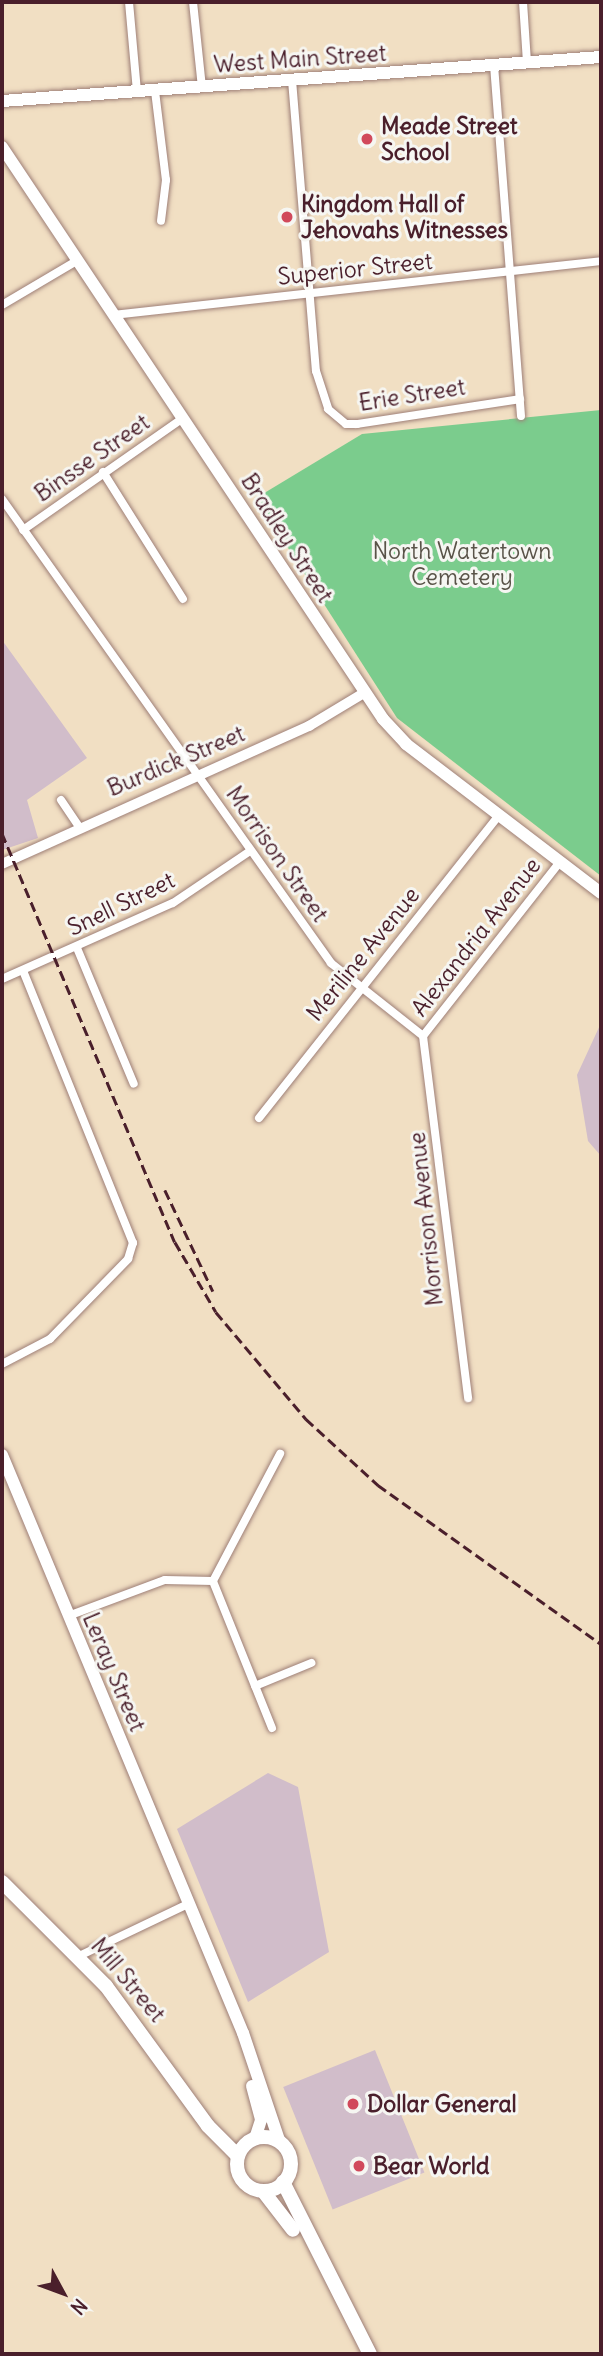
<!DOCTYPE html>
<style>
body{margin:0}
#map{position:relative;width:603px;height:2356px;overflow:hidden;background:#f1dfc3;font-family:Delius,sans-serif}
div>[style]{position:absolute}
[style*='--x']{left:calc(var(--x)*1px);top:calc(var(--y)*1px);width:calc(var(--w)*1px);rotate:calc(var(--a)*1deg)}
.industrial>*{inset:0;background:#d1bdca;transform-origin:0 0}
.green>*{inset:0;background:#7bcc8d}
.roads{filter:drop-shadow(0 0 2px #9e7f77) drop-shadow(0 0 2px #9e7f77)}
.street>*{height:8px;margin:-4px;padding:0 4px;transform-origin:4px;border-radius:4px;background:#fff}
.secondary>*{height:10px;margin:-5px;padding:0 5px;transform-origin:5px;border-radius:5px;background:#fff}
.primary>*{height:12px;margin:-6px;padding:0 6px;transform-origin:6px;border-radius:6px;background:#fff}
.highway>*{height:14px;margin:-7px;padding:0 7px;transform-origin:7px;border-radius:7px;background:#fff}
.highway>.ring{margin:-7px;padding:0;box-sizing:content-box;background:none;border:14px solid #fff;border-radius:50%}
.rail>*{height:2.5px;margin-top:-1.25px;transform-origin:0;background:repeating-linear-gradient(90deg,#4a1f2b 0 10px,transparent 0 15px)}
.dots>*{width:19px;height:19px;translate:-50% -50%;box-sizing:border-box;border:4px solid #f6f6f2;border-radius:50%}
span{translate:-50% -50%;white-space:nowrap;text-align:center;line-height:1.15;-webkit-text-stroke:6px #f6f6f2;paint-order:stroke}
.street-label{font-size:23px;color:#4a1f2b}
.poi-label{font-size:23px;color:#4a1f2b;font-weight:700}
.left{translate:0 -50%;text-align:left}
.park-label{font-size:23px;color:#595348}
.frame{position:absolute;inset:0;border:4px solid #4a1f2b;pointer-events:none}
.north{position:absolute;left:28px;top:2258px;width:70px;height:70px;-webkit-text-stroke:5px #f6f6f2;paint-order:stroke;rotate:131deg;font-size:19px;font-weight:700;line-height:28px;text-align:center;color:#4a1f2b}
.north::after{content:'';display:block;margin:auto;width:24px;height:32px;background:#4a1f2b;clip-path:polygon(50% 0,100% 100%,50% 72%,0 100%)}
</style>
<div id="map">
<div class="industrial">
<div style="clip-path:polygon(2px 640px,87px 758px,27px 800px,38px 838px,2px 850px)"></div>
<div style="clip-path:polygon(601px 1023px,601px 1156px,588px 1141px,577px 1075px)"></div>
<div style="clip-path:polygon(268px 1773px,298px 1787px,329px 1952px,248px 2002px,177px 1829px)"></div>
<div style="left:375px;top:2050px;width:132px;height:99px;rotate:68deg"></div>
</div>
<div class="green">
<div style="clip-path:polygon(601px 410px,601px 876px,397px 718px,256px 498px,362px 434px)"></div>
</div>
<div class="roads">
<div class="street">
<div style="--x:129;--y:2;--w:90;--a:84.9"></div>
<div style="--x:193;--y:2;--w:85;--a:84"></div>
<div style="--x:523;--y:2;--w:61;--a:86.2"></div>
<div style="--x:494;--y:65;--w:352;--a:85.6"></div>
<div style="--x:292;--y:80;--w:292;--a:85.3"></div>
<div style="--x:316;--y:371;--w:40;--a:72"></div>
<div style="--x:328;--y:409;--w:23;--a:40"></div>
<div style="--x:346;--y:424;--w:11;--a:0"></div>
<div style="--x:357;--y:424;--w:165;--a:-8.7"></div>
<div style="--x:155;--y:91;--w:90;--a:83"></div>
<div style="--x:166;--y:180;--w:41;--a:97"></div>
<div style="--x:2;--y:305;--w:88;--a:-30.6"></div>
<div style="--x:113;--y:315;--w:491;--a:-6.3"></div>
<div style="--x:103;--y:472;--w:150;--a:57.8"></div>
<div style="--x:2;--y:499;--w:569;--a:54.66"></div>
<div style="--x:331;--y:963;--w:117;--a:38.4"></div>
<div style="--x:23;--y:530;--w:195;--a:-35"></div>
<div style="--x:61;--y:800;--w:32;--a:56"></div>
<div style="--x:77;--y:948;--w:147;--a:67.3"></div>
<div style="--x:2;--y:979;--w:187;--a:-24"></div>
<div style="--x:173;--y:903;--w:93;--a:-34"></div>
<div style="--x:423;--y:1036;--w:365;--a:82.9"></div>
<div style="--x:423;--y:1036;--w:221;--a:-51.8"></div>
<div style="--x:259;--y:1118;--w:385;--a:-51.6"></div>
<div style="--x:2;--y:1364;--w:54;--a:-27.5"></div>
<div style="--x:50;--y:1339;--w:112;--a:-45.7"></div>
<div style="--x:128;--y:1259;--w:17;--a:-73"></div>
<div style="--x:133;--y:1243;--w:293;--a:-112"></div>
<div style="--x:68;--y:1616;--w:103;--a:-20.4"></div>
<div style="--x:165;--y:1580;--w:48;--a:1.2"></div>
<div style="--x:255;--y:1686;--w:61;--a:-22.3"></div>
<div style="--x:272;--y:1728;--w:158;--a:-111.9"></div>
<div style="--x:213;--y:1581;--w:144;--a:-62.2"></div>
<div style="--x:79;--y:1956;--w:121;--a:-25.5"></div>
</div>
<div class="secondary">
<div style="--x:2;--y:864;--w:337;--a:-24.2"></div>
<div style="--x:309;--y:726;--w:64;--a:-31"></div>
</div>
<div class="primary">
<div style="--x:2;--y:101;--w:601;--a:-4.2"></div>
<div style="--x:2;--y:147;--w:687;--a:56.33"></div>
<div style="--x:383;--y:719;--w:34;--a:47"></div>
<div style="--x:406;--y:744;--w:245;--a:37.4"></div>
<div style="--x:2;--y:1455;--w:626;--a:67.37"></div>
<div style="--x:243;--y:2033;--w:116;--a:71.4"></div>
<div style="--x:252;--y:2086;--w:35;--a:75"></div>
<div style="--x:261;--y:2120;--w:20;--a:108"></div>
</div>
<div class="highway">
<div style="--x:2;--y:1882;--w:147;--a:45"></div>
<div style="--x:106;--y:1986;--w:173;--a:53.9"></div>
<div style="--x:208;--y:2126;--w:42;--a:45"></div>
<div class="ring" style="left:237px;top:2137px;width:40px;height:40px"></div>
<div style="--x:283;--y:2182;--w:193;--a:63.2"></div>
<div style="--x:263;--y:2191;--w:49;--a:52.4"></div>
</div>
</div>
<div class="rail">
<div style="--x:2;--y:833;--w:444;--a:67.1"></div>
<div style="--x:175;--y:1242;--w:81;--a:59.6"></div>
<div style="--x:216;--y:1312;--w:140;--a:49.9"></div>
<div style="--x:306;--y:1419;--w:98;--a:42.5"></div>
<div style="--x:378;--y:1485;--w:274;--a:35.5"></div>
<div style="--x:165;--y:1190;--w:112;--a:64.6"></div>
</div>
<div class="dots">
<div style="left:367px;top:139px;background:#d1495b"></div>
<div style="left:287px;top:217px;background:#d1495b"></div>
<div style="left:353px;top:2104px;background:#d1495b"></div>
<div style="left:359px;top:2166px;background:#d1495b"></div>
</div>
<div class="street-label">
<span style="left:300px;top:59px;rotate:-4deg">West Main Street</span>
<span style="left:355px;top:269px;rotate:-6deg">Superior Street</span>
<span style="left:412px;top:395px;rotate:-9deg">Erie Street</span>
<span style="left:92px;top:458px;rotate:-35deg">Binsse Street</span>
<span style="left:287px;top:538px;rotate:57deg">Bradley Street</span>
<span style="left:176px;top:761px;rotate:-23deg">Burdick Street</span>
<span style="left:277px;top:854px;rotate:55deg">Morrison Street</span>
<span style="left:121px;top:904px;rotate:-26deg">Snell Street</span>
<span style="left:476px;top:937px;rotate:-52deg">Alexandria Avenue</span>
<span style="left:363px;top:954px;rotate:-51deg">Meriline Avenue</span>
<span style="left:426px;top:1219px;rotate:-96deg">Morrison Avenue</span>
<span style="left:114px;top:1672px;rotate:67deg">Leray Street</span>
<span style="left:128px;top:1980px;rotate:50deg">Mill Street</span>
</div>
<div class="poi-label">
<span class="left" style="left:381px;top:139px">Meade Street<br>School</span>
<span class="left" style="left:301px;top:217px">Kingdom Hall of<br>Jehovahs Witnesses</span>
<span class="left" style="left:367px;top:2104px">Dollar General</span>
<span class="left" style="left:373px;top:2166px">Bear World</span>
</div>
<div class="park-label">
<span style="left:462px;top:564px">North Watertown<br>Cemetery</span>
</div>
<div class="frame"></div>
<div class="north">N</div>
</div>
